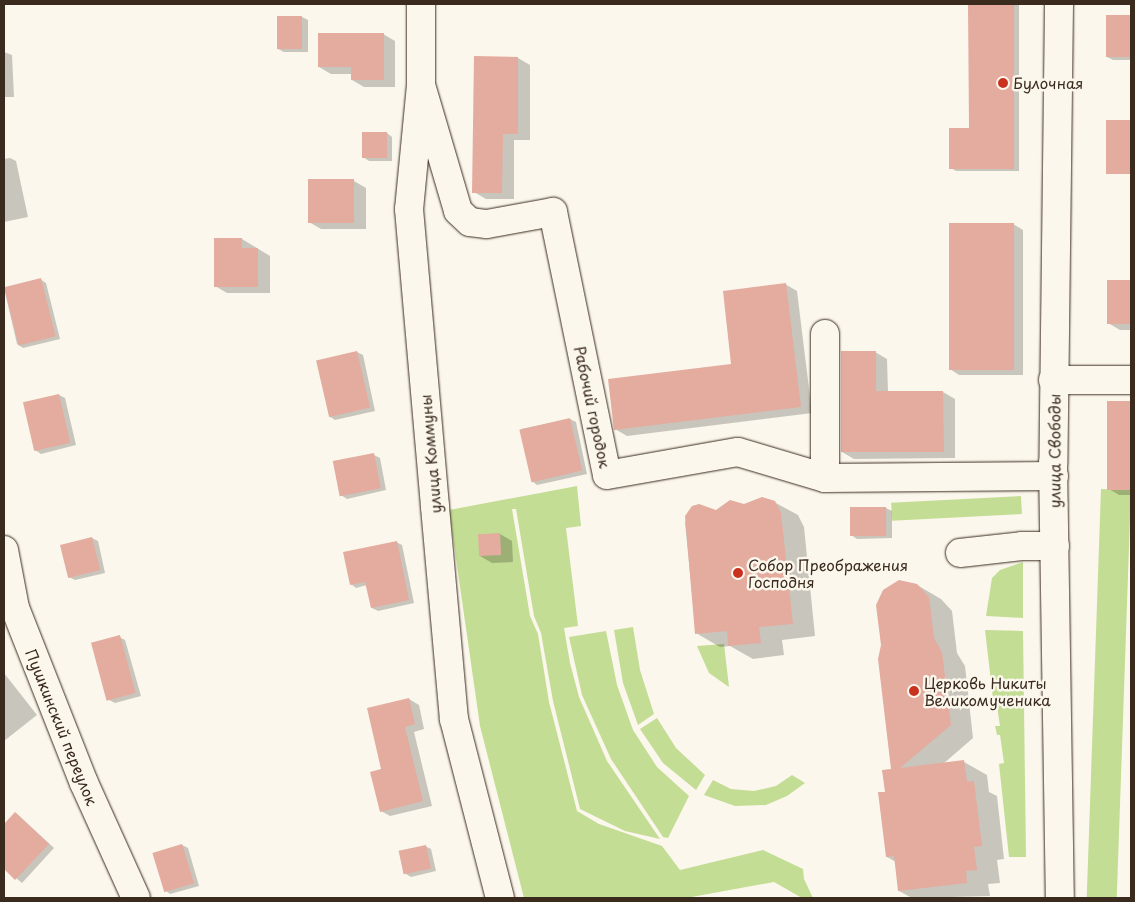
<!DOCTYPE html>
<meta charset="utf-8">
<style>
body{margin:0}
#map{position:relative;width:1135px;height:902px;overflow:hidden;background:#fbf7ec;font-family:"Playpen Sans",sans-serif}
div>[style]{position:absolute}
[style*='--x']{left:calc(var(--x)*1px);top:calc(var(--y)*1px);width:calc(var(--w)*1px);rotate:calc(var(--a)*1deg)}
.green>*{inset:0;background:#c3dd94;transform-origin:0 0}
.shadow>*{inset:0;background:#0003;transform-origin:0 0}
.building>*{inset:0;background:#e4ab9f;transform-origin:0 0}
.roads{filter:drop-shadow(0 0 1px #3b2a1e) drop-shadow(0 0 1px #3b2a1e)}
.minor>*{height:28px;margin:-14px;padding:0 14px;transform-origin:14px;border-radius:14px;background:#fbf7ec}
.dots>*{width:14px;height:14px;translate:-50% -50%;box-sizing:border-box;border:2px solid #fbf7ec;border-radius:50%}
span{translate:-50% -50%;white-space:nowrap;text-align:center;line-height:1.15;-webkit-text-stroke:5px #fbf7ec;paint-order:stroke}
.poi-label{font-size:15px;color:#3b2a1e}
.left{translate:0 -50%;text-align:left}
.street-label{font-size:15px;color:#3b2a1e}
.frame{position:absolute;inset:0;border:5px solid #3b2a1e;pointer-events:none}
</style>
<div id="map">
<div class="green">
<div style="clip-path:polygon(577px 486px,581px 526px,566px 528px,578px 626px,564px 628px,570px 663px,579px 697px,607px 761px,660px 839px,625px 831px,580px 809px,553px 701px,541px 633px,534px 616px,516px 509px,512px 509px,530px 616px,538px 634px,549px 702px,577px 811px,599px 824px,662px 846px,680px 870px,763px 850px,803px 869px,804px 879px,813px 898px,802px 898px,774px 882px,686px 898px,524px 898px,480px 726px,449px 510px)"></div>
<div style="left:1101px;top:489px;width:30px;height:409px;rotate:2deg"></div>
<div style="left:1021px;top:496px;width:18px;height:130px;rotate:87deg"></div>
<div style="clip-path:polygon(1023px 562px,1023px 618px,986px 616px,992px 578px,1000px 570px)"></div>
<div style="clip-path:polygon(633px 627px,640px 670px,654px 714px,638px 725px,623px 683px,614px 630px)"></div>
<div style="clip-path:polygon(985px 630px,1023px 631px,1026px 857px,1009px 857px,999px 764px,1004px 763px,1000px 735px,997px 735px,995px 726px,1000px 726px,996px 699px,993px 699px)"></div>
<div style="clip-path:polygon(606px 631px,617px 685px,633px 730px,657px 767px,689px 796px,668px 838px,663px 837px,611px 759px,582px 695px,569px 637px)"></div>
<div style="clip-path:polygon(724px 644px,729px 687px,709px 673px,697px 646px)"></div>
<div style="clip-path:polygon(657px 718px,676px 748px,705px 775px,696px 790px,663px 763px,640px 729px)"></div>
<div style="clip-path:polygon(792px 775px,805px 783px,787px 796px,766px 805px,735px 806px,704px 795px,713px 780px,731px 789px,754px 791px,776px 786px)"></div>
</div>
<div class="shadow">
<div style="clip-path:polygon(970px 4px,1019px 4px,1019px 171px,956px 171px,951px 168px,970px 129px)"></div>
<div style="clip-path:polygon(1107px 16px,1131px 16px,1131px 60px,1113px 60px,1107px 57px)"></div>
<div style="clip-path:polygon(278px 17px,302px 17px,308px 20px,308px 52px,284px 52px,278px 49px)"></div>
<div style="clip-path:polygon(383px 34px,395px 41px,395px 87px,364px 87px,352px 80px,352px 74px,331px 74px,319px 67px)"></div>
<div style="clip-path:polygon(4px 52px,12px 55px,14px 97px,4px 97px)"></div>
<div style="clip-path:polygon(518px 58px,530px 65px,530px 140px,514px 140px,514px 199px,486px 199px,474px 192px)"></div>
<div style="left:1107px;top:121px;width:24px;height:52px"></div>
<div style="clip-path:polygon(387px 133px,392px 137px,392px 161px,369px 161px,363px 157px)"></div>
<div style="clip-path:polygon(10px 158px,16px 161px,28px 217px,4px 222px,4px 159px)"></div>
<div style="clip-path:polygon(354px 181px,366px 188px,366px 229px,321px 229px,309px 222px)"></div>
<div style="clip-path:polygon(1013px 224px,1023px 230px,1023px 375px,959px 375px,950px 369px)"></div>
<div style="clip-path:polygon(242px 239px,270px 256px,270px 293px,227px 293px,215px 286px)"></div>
<div style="clip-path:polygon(40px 279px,46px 283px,60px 339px,23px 348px,17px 344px,4px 288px)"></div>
<div style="clip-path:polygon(1131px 281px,1131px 330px,1120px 330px,1108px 323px,1108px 282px)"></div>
<div style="clip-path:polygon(785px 284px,797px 291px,812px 413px,627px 436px,615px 429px,733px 365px)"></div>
<div style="clip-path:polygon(357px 352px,363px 355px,375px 411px,335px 420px,329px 416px)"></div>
<div style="clip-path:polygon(875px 352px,887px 359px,888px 392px,943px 392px,955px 399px,955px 458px,854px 459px,842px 452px)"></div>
<div style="clip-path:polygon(59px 395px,65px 398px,76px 445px,41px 454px,35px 450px)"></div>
<div style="clip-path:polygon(1108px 402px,1131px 402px,1131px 495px,1119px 495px,1109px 489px)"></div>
<div style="clip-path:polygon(570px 419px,576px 422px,587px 474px,537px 485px,532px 481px,521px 429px)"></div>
<div style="clip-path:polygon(374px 455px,380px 458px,386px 490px,347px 499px,341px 495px)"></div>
<div style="clip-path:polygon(774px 502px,798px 515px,804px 527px,815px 636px,782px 640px,784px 655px,753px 659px,730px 646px,720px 647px,696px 633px,685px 523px,689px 511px,716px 511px)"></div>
<div style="clip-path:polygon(851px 508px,886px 508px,892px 511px,892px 538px,857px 539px,851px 535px)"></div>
<div style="clip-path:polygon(500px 534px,512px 541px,513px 562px,492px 563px,480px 556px)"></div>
<div style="clip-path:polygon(92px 538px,98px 541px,105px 573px,75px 580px,69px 577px)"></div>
<div style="clip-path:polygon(396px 542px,402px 545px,414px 603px,378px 611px,372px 608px,367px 585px,356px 588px,351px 584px)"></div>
<div style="clip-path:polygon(917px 585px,941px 599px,952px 611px,957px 653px,965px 666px,973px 738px,943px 764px,964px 762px,987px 775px,989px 792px,997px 796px,1004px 859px,997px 860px,1000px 883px,988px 884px,990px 896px,912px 898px,899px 891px,896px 862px,887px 857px,886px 793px,892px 770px)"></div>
<div style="clip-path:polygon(119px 637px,125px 640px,141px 696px,115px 703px,109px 700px)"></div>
<div style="clip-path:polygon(4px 673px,37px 715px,4px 741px)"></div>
<div style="clip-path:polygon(409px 699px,419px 705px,424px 729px,414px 732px,432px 806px,390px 816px,381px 811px,383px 770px)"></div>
<div style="clip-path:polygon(16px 813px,54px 848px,22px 883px,4px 868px,4px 826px)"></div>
<div style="clip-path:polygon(182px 845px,188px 848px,199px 886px,170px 894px,165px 890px)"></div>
<div style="clip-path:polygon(425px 846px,431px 849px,436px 871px,411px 877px,406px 874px)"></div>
</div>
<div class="building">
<div style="clip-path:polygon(968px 4px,1014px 4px,1014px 169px,949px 169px,949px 128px,969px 128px)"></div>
<div style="left:1106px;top:15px;width:25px;height:42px"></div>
<div style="left:277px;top:16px;width:25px;height:33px"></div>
<div style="clip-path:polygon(318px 33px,384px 33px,384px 80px,351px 80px,351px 67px,318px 67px)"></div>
<div style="clip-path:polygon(474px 56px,518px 57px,518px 134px,503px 134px,502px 193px,472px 193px)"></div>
<div style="left:1106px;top:120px;width:25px;height:54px"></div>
<div style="left:362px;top:132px;width:25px;height:26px"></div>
<div style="left:308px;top:179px;width:46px;height:44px"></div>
<div style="left:949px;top:223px;width:65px;height:147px"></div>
<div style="clip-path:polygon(214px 238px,242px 238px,242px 248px,258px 248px,258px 287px,214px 287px)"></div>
<div style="left:41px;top:278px;width:60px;height:38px;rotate:76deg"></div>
<div style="left:1107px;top:280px;width:24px;height:44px"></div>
<div style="clip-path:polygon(786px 283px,801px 407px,614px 430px,608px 379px,731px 364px,723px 291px)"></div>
<div style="left:357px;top:351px;width:58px;height:42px;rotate:77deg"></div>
<div style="clip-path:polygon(841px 351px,876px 351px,876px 391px,943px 391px,944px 452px,841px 452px)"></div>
<div style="left:59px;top:394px;width:50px;height:37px;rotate:77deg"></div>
<div style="left:1107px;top:401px;width:24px;height:89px"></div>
<div style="left:570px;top:418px;width:54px;height:52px;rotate:77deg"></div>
<div style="left:374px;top:453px;width:36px;height:42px;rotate:79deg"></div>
<div style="clip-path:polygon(762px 497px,775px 501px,781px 513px,793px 624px,759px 627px,761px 643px,728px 646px,727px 631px,695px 634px,685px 516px,692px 506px,699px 504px,716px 510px,730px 500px,744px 504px)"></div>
<div style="left:850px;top:507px;width:36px;height:29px"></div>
<div style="left:500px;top:533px;width:22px;height:22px;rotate:87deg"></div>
<div style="left:92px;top:537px;width:34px;height:33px;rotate:76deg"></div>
<div style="clip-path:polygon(397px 541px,409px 600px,371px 608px,365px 582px,350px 585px,343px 552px)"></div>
<div style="clip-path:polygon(899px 580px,917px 584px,929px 597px,934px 638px,942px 652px,951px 725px,900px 768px,964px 760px,967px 782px,974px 781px,982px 846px,974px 847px,977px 870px,966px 871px,967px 883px,898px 891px,894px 856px,886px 857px,878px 792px,885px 792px,882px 770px,891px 769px,878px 659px,881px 645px,876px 605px,883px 590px)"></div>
<div style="left:120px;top:635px;width:60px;height:30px;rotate:75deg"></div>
<div style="clip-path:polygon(409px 698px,415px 724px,405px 727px,423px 801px,380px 812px,370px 772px,381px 769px,367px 708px)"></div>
<div style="clip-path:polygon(15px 812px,49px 844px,15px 880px,4px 869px,4px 824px)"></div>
<div style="left:182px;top:844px;width:41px;height:31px;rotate:73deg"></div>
<div style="left:426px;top:845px;width:24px;height:28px;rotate:78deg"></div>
</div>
<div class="roads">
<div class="minor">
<div style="--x:421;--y:4;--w:81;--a:90"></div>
<div style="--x:421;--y:85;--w:125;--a:95.5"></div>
<div style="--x:409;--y:209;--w:299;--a:85"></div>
<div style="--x:435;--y:507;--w:213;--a:84.9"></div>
<div style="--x:454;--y:719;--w:185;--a:75.6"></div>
<div style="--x:1059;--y:4;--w:459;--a:90.7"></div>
<div style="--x:1053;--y:463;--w:435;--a:89.1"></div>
<div style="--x:421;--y:85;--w:131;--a:73.6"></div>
<div style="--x:458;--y:211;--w:16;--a:43"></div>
<div style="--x:470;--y:222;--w:17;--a:7"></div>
<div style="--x:487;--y:224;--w:67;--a:-10.3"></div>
<div style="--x:553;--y:212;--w:268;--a:78.4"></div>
<div style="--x:607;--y:475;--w:133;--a:-10"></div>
<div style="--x:738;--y:452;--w:91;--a:16.6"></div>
<div style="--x:825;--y:478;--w:229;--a:-0.5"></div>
<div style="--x:825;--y:334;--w:144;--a:90"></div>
<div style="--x:1053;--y:380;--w:78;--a:0"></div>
<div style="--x:4;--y:550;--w:59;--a:79.3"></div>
<div style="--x:15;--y:608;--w:188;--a:68.5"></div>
<div style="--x:84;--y:783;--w:126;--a:65.7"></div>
<div style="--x:960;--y:553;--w:62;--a:-6.4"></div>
<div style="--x:1022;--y:546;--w:33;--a:0"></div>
</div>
</div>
<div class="dots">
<div style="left:1003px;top:83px;background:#c8321e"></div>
<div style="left:738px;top:573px;background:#c8321e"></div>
<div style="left:914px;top:691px;background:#c8321e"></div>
</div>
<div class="poi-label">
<span class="left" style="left:1013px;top:83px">Булочная</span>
<span class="left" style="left:748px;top:573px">Собор Преображения<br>Господня</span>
<span class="left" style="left:924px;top:691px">Церковь Никиты<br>Великомученика</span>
</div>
<div class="street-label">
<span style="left:593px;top:407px;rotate:78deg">Рабочий городок</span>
<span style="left:1054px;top:451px;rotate:-90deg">улица Свободы</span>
<span style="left:430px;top:454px;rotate:-95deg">улица Коммуны</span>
<span style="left:62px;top:727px;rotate:68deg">Пушкинский переулок</span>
</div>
<div class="frame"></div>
</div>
